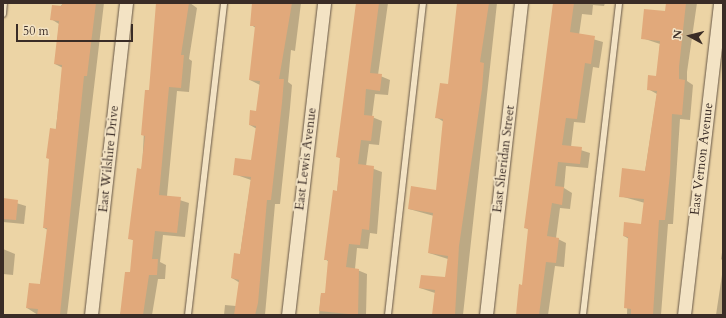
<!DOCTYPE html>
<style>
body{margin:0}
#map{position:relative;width:726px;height:318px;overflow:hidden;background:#ecd4a5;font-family:Cardo,serif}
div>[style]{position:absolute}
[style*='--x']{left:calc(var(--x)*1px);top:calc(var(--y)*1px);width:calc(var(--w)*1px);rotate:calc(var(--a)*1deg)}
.shadow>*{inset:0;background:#0003}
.building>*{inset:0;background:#e1a97b}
.roads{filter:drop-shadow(0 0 1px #665646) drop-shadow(0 0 1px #665646)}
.lane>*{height:6px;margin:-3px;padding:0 3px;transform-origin:3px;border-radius:3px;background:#f3e3c4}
.street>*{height:13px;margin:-6.5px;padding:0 6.5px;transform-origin:6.5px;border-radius:6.5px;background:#f3e3c4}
span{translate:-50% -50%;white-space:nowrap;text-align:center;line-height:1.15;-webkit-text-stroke:3.5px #f3e3c4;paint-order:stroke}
.street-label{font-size:13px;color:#3a2c26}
.frame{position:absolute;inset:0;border:4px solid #3a2c26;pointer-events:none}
.north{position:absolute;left:670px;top:16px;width:40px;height:40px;-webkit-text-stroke:3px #f3e3c4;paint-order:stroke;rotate:277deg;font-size:11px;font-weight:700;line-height:16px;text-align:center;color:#3a2c26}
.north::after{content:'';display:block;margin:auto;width:14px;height:18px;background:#3a2c26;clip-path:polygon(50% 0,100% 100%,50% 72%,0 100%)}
.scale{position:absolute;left:16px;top:24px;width:117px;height:18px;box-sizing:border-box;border:2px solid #3a2c26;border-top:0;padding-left:5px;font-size:12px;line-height:14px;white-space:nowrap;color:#3a2c26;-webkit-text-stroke:3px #f3e3c4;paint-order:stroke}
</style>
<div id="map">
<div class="shadow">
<div style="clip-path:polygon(63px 3px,104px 3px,67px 315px,38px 315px,27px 308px,40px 285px,48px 230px,44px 228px,63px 68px,55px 64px,59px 24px,51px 19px)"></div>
<div style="clip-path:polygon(157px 3px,190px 3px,197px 8px,189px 59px,192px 61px,189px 92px,177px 91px,167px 196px,189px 203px,185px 237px,163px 235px,160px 262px,166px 265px,165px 279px,158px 279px,152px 315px,120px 315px,131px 274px,134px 241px,130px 238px,142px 170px,146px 91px,150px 91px)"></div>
<div style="clip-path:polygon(253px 3px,301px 3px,295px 51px,291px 50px,288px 82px,292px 85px,290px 108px,280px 204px,275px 204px,265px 315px,224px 315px,225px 305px,236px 306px,240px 283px,232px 278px,240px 255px,251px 180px,234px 174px,252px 161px,257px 129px,250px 125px,257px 112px,260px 85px,250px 80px,256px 28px,251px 25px)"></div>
<div style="clip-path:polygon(357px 3px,388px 3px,378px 75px,390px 80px,388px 95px,375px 94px,372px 117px,382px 121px,379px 145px,369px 144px,366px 166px,382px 172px,377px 234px,370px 233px,368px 249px,357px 248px,355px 269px,367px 274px,366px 315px,319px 315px,321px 294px,326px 294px,329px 262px,325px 259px,337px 192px,341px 159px,337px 156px)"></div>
<div style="clip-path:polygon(458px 3px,497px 3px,463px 315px,433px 315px,435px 293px,420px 288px,446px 279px,448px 259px,429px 253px,434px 216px,409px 209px,437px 191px,444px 122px,436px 117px,449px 85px)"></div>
<div style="clip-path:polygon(555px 3px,605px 3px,604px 6px,593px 5px,592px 15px,582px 14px,579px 35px,603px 42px,599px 68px,593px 67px,585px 123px,574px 122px,571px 147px,590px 153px,588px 168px,566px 166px,564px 188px,572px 193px,570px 209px,560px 208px,556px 238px,566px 243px,564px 267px,555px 266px,548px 315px,517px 315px,523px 286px,529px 230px,526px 228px)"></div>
<div style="clip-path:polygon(667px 3px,697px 3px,687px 72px,687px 81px,693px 85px,690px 120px,680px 119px,673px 224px,668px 224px,661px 315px,627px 315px,629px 239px,624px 236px,642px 225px,645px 203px,620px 196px,645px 172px,657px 94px,648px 89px,657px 77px,660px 44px,642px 38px,666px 12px)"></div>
<div style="clip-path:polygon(3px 199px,26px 206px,24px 224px,3px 222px)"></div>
<div style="clip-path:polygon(723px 246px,723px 261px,721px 259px)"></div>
<div style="clip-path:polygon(3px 249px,15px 254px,13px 275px,3px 274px)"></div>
<div style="clip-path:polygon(723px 268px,723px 315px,716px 315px)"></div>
</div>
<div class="building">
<div style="clip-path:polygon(62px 3px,96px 3px,87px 76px,84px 76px,60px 315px,37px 315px,38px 309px,26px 308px,29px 283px,40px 284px,47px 228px,43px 228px,49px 159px,46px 158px,50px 128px,56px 129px,62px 65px,54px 64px,59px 21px,50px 20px,52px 5px,62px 6px)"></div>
<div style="clip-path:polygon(156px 3px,189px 3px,181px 55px,184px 55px,181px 88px,169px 87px,159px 195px,181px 197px,177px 233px,155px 231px,152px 259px,158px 259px,157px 275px,149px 275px,143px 315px,120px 315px,125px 272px,130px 272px,133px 240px,128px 239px,137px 168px,141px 169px,145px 136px,141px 135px,145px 90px,149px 90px)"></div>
<div style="clip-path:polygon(252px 3px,292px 3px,279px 79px,284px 79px,282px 103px,271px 200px,267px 200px,258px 303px,255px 315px,234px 315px,239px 280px,231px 278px,234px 253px,240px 254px,251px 177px,233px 175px,235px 158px,251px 160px,256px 126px,249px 125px,250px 110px,256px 111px,260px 81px,249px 80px,255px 26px,250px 26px)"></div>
<div style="clip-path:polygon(356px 3px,379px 3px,370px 73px,382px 74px,380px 91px,366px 89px,364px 115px,374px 116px,371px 141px,361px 140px,358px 164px,374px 166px,369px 230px,362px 229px,360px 245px,349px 244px,346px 267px,359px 269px,358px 315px,319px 311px,321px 293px,325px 293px,328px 260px,324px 260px,333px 190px,337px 191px,340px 158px,336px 157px)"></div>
<div style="clip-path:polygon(457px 3px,489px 3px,480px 62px,484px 63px,482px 89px,459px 246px,455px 315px,432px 315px,435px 290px,419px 288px,421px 275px,445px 277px,448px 256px,428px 253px,433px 213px,408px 209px,411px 186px,436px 190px,443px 119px,435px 118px,440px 83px,448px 84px)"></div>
<div style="clip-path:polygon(553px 3px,574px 3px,570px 32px,595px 36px,591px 64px,585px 63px,577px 119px,566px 118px,562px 145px,582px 147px,580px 164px,558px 162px,555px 186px,564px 187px,562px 205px,552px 203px,547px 236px,559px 238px,556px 263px,546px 262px,539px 315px,516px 315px,519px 284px,522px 285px,528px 229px,524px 228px)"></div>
<div style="clip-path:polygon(666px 3px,686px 3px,679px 67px,679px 79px,685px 80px,682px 115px,672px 114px,670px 174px,665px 220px,659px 220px,653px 315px,631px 315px,631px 309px,624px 308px,628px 237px,623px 236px,624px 222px,641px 224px,644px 199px,619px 197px,622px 168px,645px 171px,657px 91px,647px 90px,648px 75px,656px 76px,660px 41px,641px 39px,644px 9px,665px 11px)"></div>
<div style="clip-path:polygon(3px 198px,18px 200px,16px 220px,3px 219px)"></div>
</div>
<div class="roads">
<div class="lane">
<div style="--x:3;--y:14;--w:11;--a:-85"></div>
<div style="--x:188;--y:315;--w:314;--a:-83.4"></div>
<div style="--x:388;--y:315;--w:314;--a:-83.6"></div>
<div style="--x:583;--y:315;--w:314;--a:-83.4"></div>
</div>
<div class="street">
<div style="--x:91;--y:315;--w:314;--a:-83.6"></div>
<div style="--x:288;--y:315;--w:314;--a:-83.4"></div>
<div style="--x:486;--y:315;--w:314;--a:-83.6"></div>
<div style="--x:684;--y:315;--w:314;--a:-83.4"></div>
</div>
</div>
<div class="street-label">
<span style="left:109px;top:159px;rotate:-84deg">East Wilshire Drive</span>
<span style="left:306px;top:159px;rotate:-83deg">East Lewis Avenue</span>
<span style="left:504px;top:159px;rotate:-83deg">East Sheridan Street</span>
<span style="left:702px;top:159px;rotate:-83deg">East Vernon Avenue</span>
</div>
<div class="frame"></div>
<div class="north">N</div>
<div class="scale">50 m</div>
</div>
